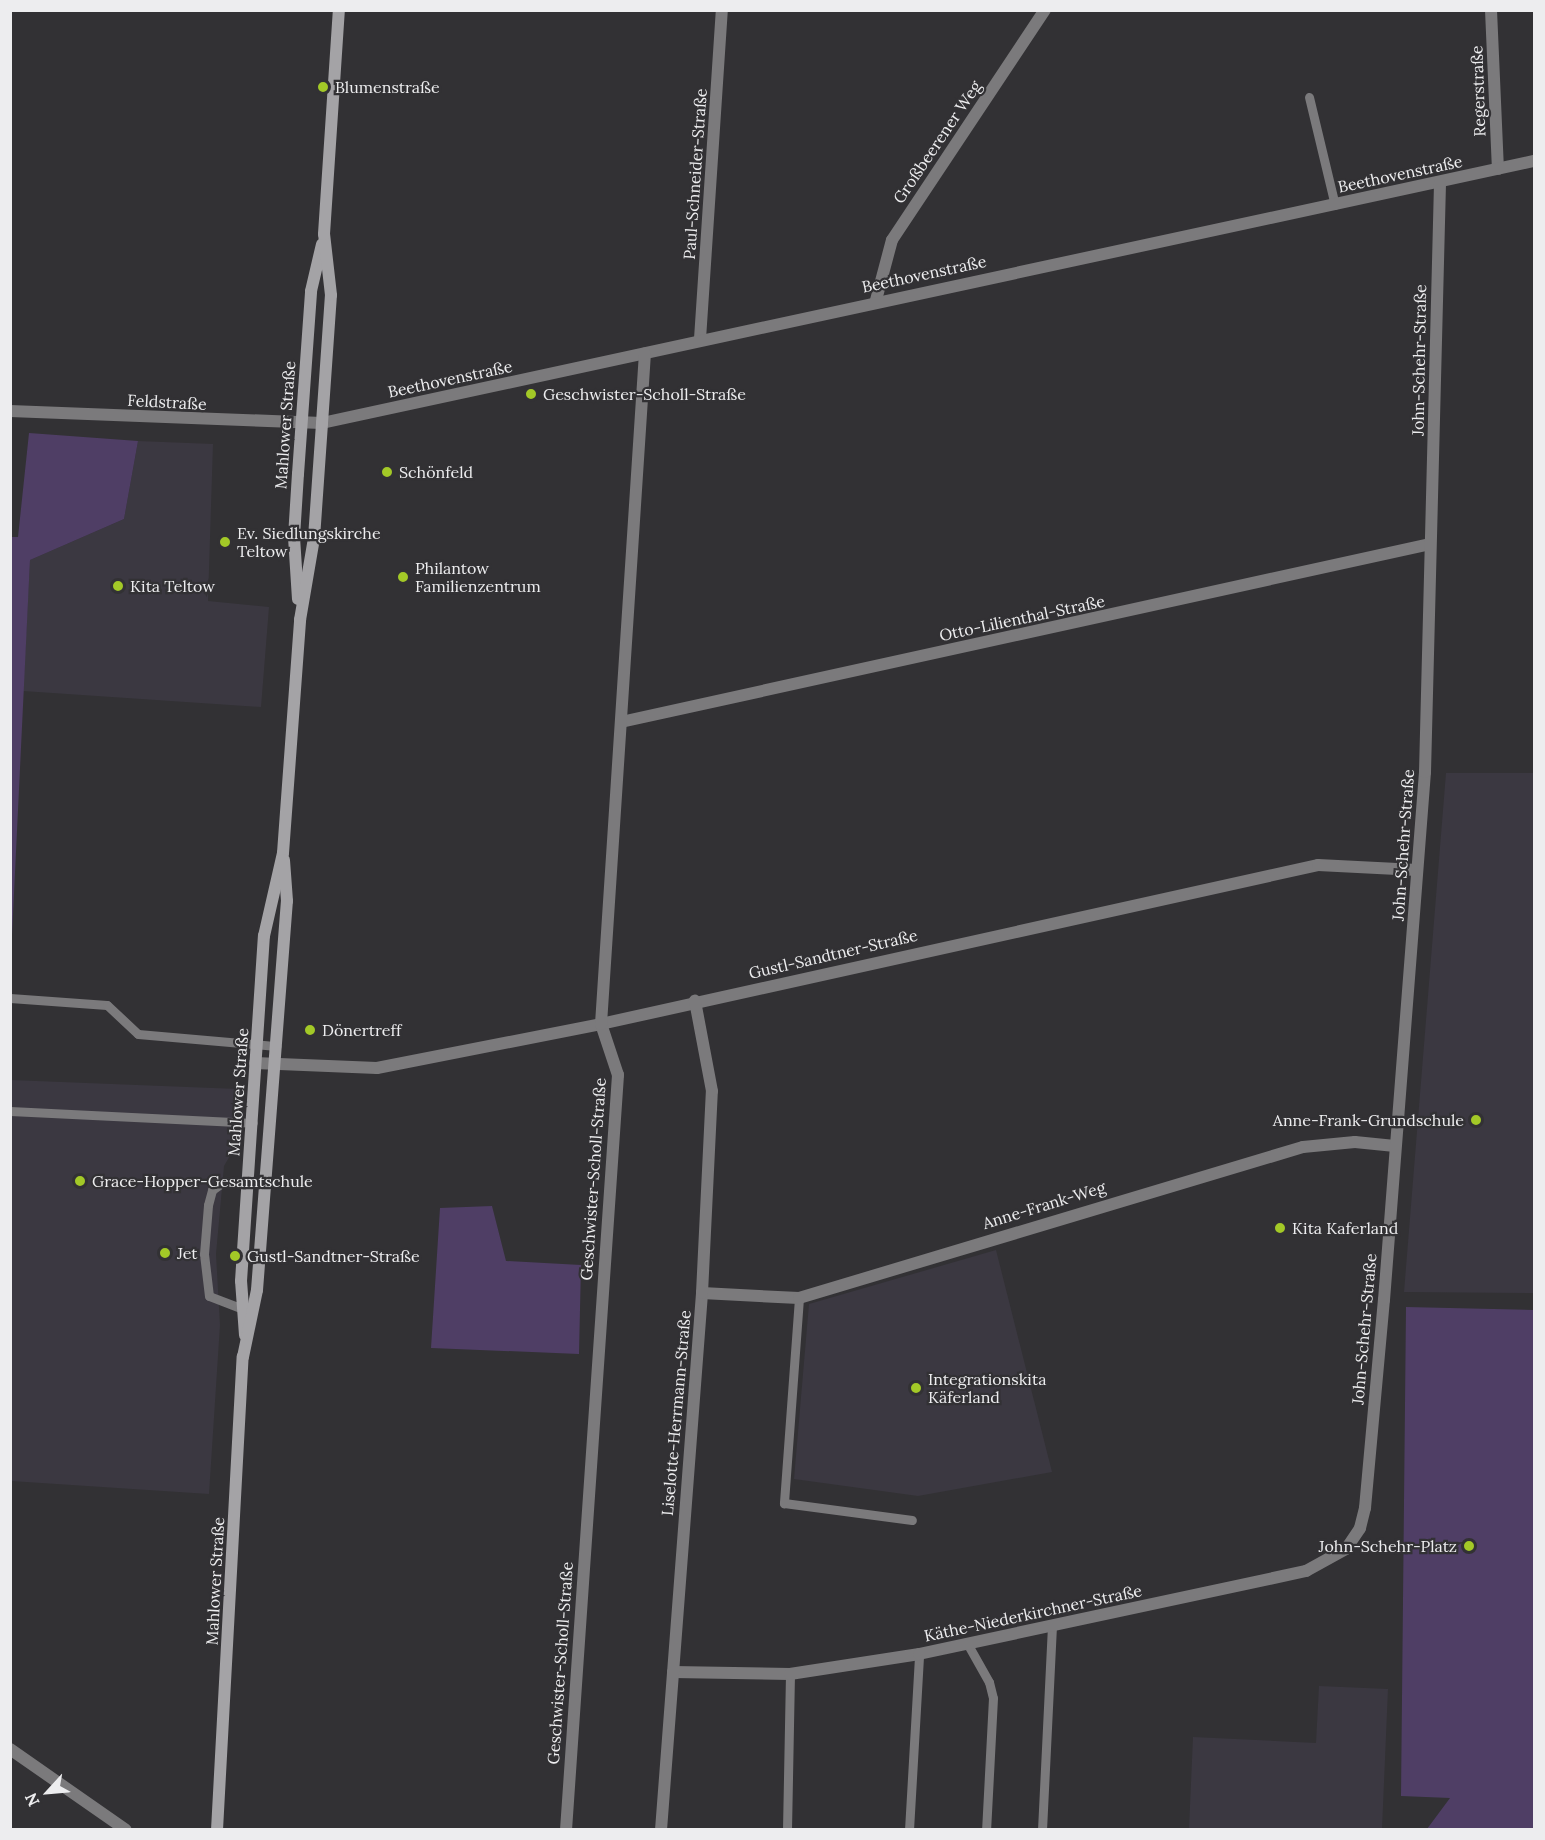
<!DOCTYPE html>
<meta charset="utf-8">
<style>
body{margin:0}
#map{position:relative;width:1545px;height:1840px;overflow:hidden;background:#323134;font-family:Lora,serif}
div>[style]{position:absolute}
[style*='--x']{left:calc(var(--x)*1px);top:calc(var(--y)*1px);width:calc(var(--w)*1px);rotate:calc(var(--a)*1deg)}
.built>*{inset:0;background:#3b3841}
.green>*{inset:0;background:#4f3e65}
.lane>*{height:9px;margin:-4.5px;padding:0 4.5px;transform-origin:4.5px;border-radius:4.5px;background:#7b7a7c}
.street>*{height:12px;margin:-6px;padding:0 6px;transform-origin:6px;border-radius:6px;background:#7b7a7c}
.secondary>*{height:12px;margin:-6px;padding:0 6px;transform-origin:6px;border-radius:6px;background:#a4a3a6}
.dots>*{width:16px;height:16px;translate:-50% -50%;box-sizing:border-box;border:3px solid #323134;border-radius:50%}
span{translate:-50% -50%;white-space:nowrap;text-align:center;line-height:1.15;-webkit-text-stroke:4.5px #323134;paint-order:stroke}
.poi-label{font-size:16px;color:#ededef}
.left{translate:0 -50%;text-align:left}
.right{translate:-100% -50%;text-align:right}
.street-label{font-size:16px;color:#ededef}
.frame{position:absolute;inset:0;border:12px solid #ededef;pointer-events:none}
.north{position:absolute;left:18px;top:1762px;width:60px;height:60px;-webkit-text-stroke:4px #323134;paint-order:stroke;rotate:244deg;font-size:16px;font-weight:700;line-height:24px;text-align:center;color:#ededef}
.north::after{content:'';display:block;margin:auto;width:21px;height:27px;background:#ededef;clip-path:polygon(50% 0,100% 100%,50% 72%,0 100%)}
</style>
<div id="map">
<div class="built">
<div style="clip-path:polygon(138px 441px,213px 444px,208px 601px,269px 607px,261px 707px,23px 691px,30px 560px,124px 519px)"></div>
<div style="clip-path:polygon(1446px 773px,1534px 773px,1534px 1293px,1404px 1292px)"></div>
<div style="clip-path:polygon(11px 1080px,238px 1089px,234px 1149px,224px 1166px,216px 1254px,220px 1325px,209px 1494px,11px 1481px)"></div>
<div style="clip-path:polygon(996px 1250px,1052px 1472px,918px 1496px,794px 1479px,809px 1304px)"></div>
<div style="clip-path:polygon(1319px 1686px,1388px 1689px,1382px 1829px,1189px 1829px,1193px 1737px,1316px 1743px)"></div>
</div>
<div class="green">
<div style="clip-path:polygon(29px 433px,138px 441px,124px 519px,30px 560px,11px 956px,10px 537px,18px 537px)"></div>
<div style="clip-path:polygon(492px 1206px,506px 1261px,581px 1265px,579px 1354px,431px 1348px,440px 1208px)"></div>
<div style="clip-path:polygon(1406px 1307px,1534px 1310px,1534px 1829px,1427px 1829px,1450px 1798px,1401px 1796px)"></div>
</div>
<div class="lane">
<div style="--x:1309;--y:97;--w:111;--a:76.5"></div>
<div style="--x:10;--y:998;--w:97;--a:4.1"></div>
<div style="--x:107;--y:1005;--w:42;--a:43.1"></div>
<div style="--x:138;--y:1034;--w:139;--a:5"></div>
<div style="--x:10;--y:1111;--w:243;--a:2.8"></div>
<div style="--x:799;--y:1298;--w:206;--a:94.2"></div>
<div style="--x:784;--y:1503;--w:129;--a:7.6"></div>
<div style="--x:243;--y:1309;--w:36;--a:-159"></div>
<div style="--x:209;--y:1296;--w:42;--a:-96.8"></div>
<div style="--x:204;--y:1254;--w:49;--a:-85.3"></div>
<div style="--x:208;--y:1205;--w:16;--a:-75"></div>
<div style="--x:212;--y:1190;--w:14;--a:-36"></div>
<div style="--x:223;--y:1182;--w:42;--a:2.7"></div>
<div style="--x:967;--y:1643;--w:45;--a:60.6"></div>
<div style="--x:989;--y:1682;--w:16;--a:76"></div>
<div style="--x:993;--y:1698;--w:132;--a:93"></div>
<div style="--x:787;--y:1830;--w:156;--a:-88.9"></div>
<div style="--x:909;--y:1830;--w:176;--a:-86.7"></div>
<div style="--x:1042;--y:1830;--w:204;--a:-87.2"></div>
</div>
<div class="street">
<div style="--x:1491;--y:10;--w:159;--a:87.5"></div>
<div style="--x:876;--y:300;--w:62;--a:-75.1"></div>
<div style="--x:892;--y:240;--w:276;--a:-56.4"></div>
<div style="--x:700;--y:339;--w:330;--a:-86.2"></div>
<div style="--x:10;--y:411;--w:312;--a:2.2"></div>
<div style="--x:322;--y:423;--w:1240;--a:-12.2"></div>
<div style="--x:621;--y:722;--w:828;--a:-12.41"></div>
<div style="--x:255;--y:1063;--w:122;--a:2.3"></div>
<div style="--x:377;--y:1068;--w:228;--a:-11.1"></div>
<div style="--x:601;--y:1024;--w:734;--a:-12.5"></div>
<div style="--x:1318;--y:865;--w:99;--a:2.9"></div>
<div style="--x:702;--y:1293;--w:97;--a:3"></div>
<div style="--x:799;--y:1298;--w:526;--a:-16.68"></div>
<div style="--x:1303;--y:1147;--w:52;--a:-5.5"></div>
<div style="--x:1355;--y:1142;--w:40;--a:5.7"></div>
<div style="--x:673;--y:1672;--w:117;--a:1"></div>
<div style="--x:790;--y:1674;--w:131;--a:-8.8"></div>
<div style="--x:919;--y:1654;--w:396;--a:-12.1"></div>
<div style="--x:1306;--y:1571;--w:46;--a:-28.8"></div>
<div style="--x:1346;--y:1549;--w:25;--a:-56"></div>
<div style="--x:1360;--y:1528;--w:21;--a:-76"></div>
<div style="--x:1365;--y:1508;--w:209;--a:-84.8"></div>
<div style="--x:1384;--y:1300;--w:530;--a:-85.56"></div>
<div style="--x:1425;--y:772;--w:589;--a:-88.54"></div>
<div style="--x:10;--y:1749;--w:141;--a:34.9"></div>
<div style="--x:566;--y:1830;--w:757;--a:-86.06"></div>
<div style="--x:618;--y:1075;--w:54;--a:-108.4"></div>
<div style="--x:601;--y:1024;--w:672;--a:-86.25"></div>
<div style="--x:661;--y:1830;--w:539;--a:-85.63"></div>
<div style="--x:702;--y:1293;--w:202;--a:-87.2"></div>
<div style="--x:712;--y:1091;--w:92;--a:-100.7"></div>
</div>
<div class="secondary">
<div style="--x:298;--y:599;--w:62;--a:-93.7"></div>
<div style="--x:294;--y:537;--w:63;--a:-86.4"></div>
<div style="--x:298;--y:474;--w:183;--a:-85.9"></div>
<div style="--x:311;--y:291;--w:48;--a:-76.8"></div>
<div style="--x:245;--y:1335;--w:54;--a:-94.2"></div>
<div style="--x:241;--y:1281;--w:346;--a:-86.2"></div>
<div style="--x:264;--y:936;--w:85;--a:-77.1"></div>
<div style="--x:283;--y:853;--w:234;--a:-85.8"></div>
<div style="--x:300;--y:620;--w:83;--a:-80.3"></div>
<div style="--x:314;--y:538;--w:115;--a:-86"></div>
<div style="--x:322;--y:423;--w:128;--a:-86"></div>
<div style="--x:331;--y:295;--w:61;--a:-96.5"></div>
<div style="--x:324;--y:234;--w:225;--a:-86.2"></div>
<div style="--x:217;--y:1830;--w:474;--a:-86.9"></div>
<div style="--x:243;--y:1357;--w:68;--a:-78.2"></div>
<div style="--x:257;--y:1290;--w:390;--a:-85.6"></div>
<div style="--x:287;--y:901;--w:41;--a:-94.2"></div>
</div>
<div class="dots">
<div style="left:323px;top:87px;background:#a3c927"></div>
<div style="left:531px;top:394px;background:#a3c927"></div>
<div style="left:387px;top:472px;background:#a3c927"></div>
<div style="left:225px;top:542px;background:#a3c927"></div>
<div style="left:403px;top:577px;background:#a3c927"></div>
<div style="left:118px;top:586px;background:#a3c927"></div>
<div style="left:310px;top:1030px;background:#a3c927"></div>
<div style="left:1476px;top:1120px;background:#a3c927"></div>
<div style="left:80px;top:1181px;background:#a3c927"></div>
<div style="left:1280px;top:1228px;background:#a3c927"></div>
<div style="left:165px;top:1253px;background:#a3c927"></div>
<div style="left:235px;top:1256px;background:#a3c927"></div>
<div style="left:916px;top:1388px;background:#a3c927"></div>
<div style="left:1469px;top:1546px;background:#a3c927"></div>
</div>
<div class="poi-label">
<span class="left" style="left:335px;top:87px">Blumenstraße</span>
<span class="left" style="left:543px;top:394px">Geschwister-Scholl-Straße</span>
<span class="left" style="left:399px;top:472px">Schönfeld</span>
<span class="left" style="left:237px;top:542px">Ev. Siedlungskirche<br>Teltow</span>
<span class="left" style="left:415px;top:577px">Philantow<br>Familienzentrum</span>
<span class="left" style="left:130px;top:586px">Kita Teltow</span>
<span class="left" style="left:322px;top:1030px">Dönertreff</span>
<span class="right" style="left:1464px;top:1120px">Anne-Frank-Grundschule</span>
<span class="left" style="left:92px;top:1181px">Grace-Hopper-Gesamtschule</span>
<span class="left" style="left:1292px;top:1228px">Kita Kaferland</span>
<span class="left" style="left:177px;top:1253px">Jet</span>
<span class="left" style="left:247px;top:1256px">Gustl-Sandtner-Straße</span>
<span class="left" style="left:928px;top:1388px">Integrationskita<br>Käferland</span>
<span class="right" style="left:1457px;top:1546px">John-Schehr-Platz</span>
</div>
<div class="street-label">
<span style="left:1478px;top:91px;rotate:-92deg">Regerstraße</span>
<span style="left:937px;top:142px;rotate:-56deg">Großbeerener Weg</span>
<span style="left:695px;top:174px;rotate:-86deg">Paul-Schneider-Straße</span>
<span style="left:1400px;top:174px;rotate:-12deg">Beethovenstraße</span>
<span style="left:924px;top:274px;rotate:-12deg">Beethovenstraße</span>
<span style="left:1419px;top:360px;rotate:-89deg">John-Schehr-Straße</span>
<span style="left:450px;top:379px;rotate:-12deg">Beethovenstraße</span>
<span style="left:167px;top:402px;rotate:3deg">Feldstraße</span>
<span style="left:285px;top:425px;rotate:-86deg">Mahlower Straße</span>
<span style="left:1022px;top:618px;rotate:-12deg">Otto-Lilienthal-Straße</span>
<span style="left:1403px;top:845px;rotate:-86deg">John-Schehr-Straße</span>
<span style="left:833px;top:954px;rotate:-13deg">Gustl-Sandtner-Straße</span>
<span style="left:238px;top:1092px;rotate:-86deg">Mahlower Straße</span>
<span style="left:593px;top:1179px;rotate:-86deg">Geschwister-Scholl-Straße</span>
<span style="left:1044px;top:1205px;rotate:-17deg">Anne-Frank-Weg</span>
<span style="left:1364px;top:1329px;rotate:-85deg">John-Schehr-Straße</span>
<span style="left:676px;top:1413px;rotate:-85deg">Liselotte-Herrmann-Straße</span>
<span style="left:215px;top:1581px;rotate:-87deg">Mahlower Straße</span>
<span style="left:1033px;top:1613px;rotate:-12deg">Käthe-Niederkirchner-Straße</span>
<span style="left:560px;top:1663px;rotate:-86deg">Geschwister-Scholl-Straße</span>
</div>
<div class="frame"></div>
<div class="north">N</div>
</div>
